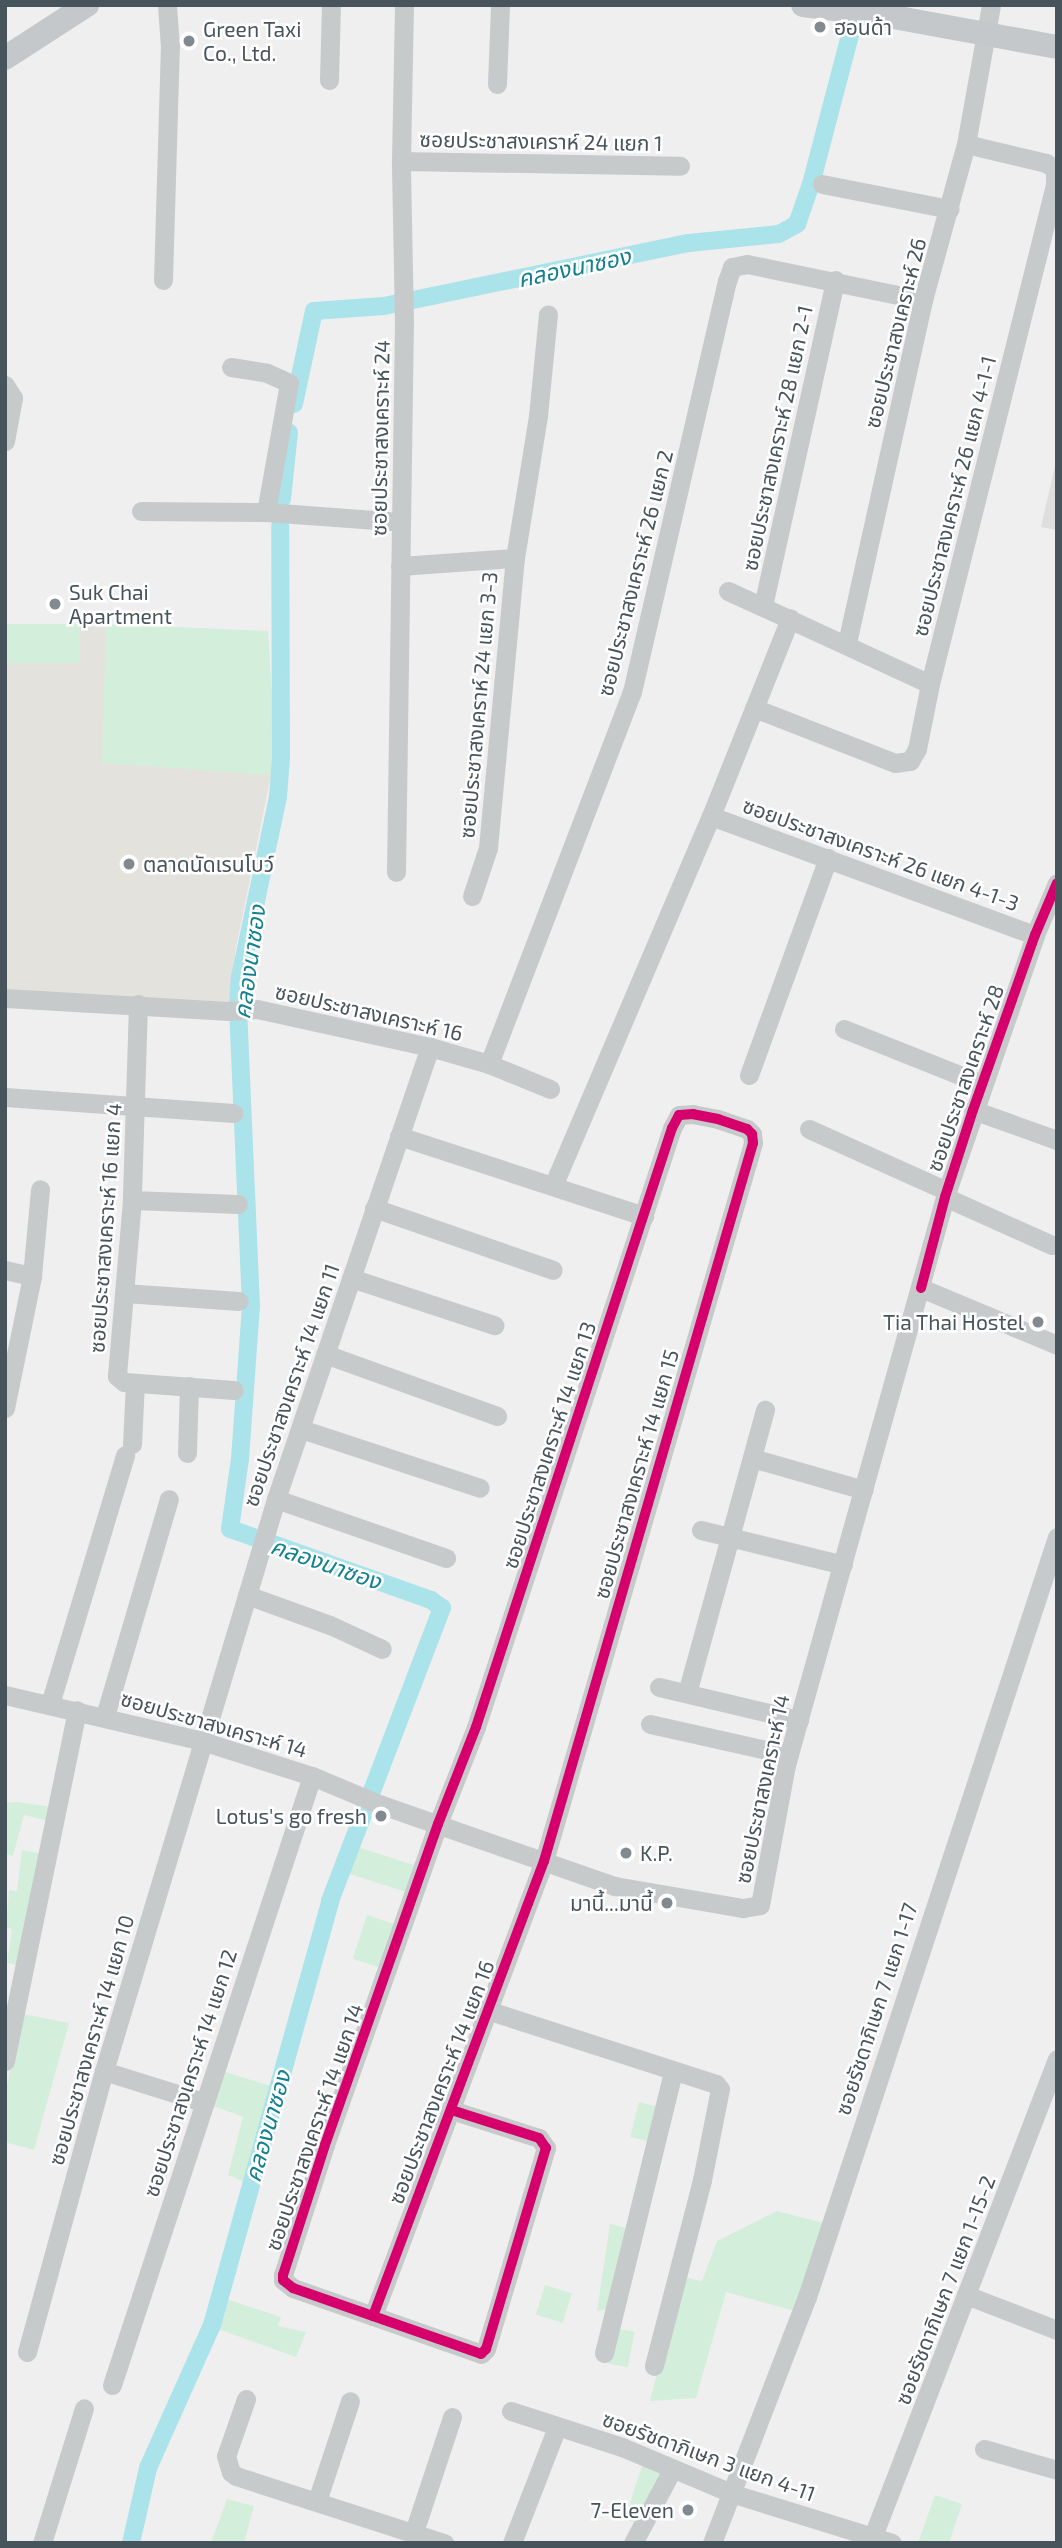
<!DOCTYPE html>
<meta charset="utf-8">
<style>
body{margin:0}
#map{position:relative;width:1062px;height:2548px;overflow:hidden;background:#f0efef;font-family:"Exo 2","Noto Sans Thai",sans-serif}
div>[style]{position:absolute}
[style*='--x']{left:calc(var(--x)*1px);top:calc(var(--y)*1px);width:calc(var(--w)*1px);rotate:calc(var(--a)*1deg)}
.commercial>*{inset:0;background:#e4e2dd}
.education>*{inset:0;background:#dededf}
.green>*{inset:0;background:#d4eedc;transform-origin:0 0}
.canal>*{height:18px;margin:-9px;padding:0 9px;transform-origin:9px;border-radius:9px;background:#abe3ea}
.minor>*{height:19px;margin:-9.5px;padding:0 9.5px;transform-origin:9.5px;border-radius:9.5px;background:#c7cacb}
.major>*{height:24px;margin:-12px;padding:0 12px;transform-origin:12px;border-radius:12px;background:#c5c8ca}
.cycleway>*{height:10px;margin:-5px;padding:0 5px;transform-origin:5px;border-radius:5px;background:#d6006c}
.dots>*{width:19px;height:19px;translate:-50% -50%;box-sizing:border-box;border:4px solid #fff;border-radius:50%}
span{translate:-50% -50%;white-space:nowrap;text-align:center;line-height:1.15;-webkit-text-stroke:5px #fff;paint-order:stroke}
.poi-label{font-size:21px;color:#47545b}
.left{translate:0 -50%;text-align:left}
.right{translate:-100% -50%;text-align:right}
.street-label{font-size:21px;color:#47545b}
.water-label{font-size:23px;color:#12808e;font-style:italic}
.frame{position:absolute;inset:0;border:7px solid #47545b;pointer-events:none}
</style>
<div id="map">
<div class="commercial">
<div style="clip-path:polygon(5px 624px,268px 631px,275px 755px,235px 953px,234px 1003px,5px 990px)"></div>
</div>
<div class="education">
<div style="clip-path:polygon(1057px 457px,1057px 530px,1041px 527px)"></div>
</div>
<div class="green">
<div style="left:5px;top:624px;width:75px;height:39px"></div>
<div style="clip-path:polygon(106px 624px,268px 631px,275px 755px,270px 775px,102px 763px)"></div>
<div style="clip-path:polygon(17px 1802px,53px 1807px,49px 1821px,24px 1815px,13px 1856px,5px 1854px,5px 1803px)"></div>
<div style="left:358px;top:1847px;width:65px;height:28px;rotate:18deg"></div>
<div style="clip-path:polygon(22px 1850px,43px 1854px,22px 1966px,7px 1963px,12px 1929px,6px 1927px,9px 1890px,17px 1891px)"></div>
<div style="left:367px;top:1915px;width:32px;height:46px;rotate:18deg"></div>
<div style="clip-path:polygon(23px 2014px,69px 2023px,34px 2150px,5px 2142px,5px 2094px)"></div>
<div style="clip-path:polygon(219px 2070px,271px 2086px,244px 2182px,228px 2175px,243px 2117px,208px 2104px)"></div>
<div style="left:639px;top:2102px;width:21px;height:36px;rotate:14deg"></div>
<div style="clip-path:polygon(777px 2211px,823px 2223px,795px 2311px,726px 2292px,696px 2398px,650px 2401px,681px 2277px,702px 2281px,717px 2241px)"></div>
<div style="clip-path:polygon(610px 2224px,630px 2229px,607px 2309px,597px 2311px)"></div>
<div style="left:545px;top:2285px;width:28px;height:31px;rotate:17deg"></div>
<div style="clip-path:polygon(223px 2298px,281px 2317px,278px 2326px,306px 2332px,296px 2357px,215px 2328px)"></div>
<div style="left:615px;top:2328px;width:20px;height:36px;rotate:11deg"></div>
<div style="left:642px;top:2466px;width:20px;height:56px;rotate:18deg"></div>
<div style="clip-path:polygon(935px 2495px,962px 2504px,949px 2543px,918px 2543px)"></div>
<div style="clip-path:polygon(227px 2499px,254px 2506px,244px 2543px,211px 2543px)"></div>
</div>
<div class="canal">
<div style="--x:294;--y:404;--w:95;--a:-77.9"></div>
<div style="--x:314;--y:311;--w:70;--a:-4.1"></div>
<div style="--x:384;--y:306;--w:311;--a:-11.7"></div>
<div style="--x:689;--y:243;--w:90;--a:-5.7"></div>
<div style="--x:779;--y:234;--w:21;--a:-29"></div>
<div style="--x:797;--y:224;--w:42;--a:-70.7"></div>
<div style="--x:811;--y:184;--w:185;--a:-75.3"></div>
<div style="--x:282;--y:499;--w:67;--a:-84"></div>
<div style="--x:131;--y:2543;--w:77;--a:-77.2"></div>
<div style="--x:148;--y:2468;--w:157;--a:-65.9"></div>
<div style="--x:212;--y:2325;--w:440;--a:-74.4"></div>
<div style="--x:330;--y:1901;--w:314;--a:-69.1"></div>
<div style="--x:442;--y:1608;--w:14;--a:-144"></div>
<div style="--x:431;--y:1600;--w:213;--a:-160.5"></div>
<div style="--x:230;--y:1529;--w:71;--a:-81.9"></div>
<div style="--x:240;--y:1459;--w:153;--a:-85.9"></div>
<div style="--x:251;--y:1306;--w:302;--a:-92.5"></div>
<div style="--x:238;--y:1004;--w:27;--a:-86"></div>
<div style="--x:240;--y:977;--w:184;--a:-78.1"></div>
<div style="--x:278;--y:797;--w:40;--a:-85.7"></div>
<div style="--x:281;--y:757;--w:231;--a:-90.2"></div>
</div>
<div class="minor">
<div style="--x:329;--y:80;--w:75;--a:-88.5"></div>
<div style="--x:497;--y:84;--w:79;--a:-87.8"></div>
<div style="--x:401;--y:161;--w:279;--a:1"></div>
<div style="--x:822;--y:184;--w:130;--a:11.1"></div>
<div style="--x:163;--y:280;--w:233;--a:-88.3"></div>
<div style="--x:170;--y:47;--w:42;--a:-94.1"></div>
<div style="--x:231;--y:367;--w:36;--a:9"></div>
<div style="--x:267;--y:373;--w:24;--a:24"></div>
<div style="--x:289;--y:383;--w:131;--a:100.1"></div>
<div style="--x:5;--y:385;--w:15;--a:58"></div>
<div style="--x:13;--y:398;--w:44;--a:100.5"></div>
<div style="--x:141;--y:511;--w:125;--a:0.5"></div>
<div style="--x:266;--y:512;--w:135;--a:4.2"></div>
<div style="--x:400;--y:566;--w:115;--a:-4"></div>
<div style="--x:728;--y:591;--w:222;--a:24.7"></div>
<div style="--x:763;--y:606;--w:334;--a:-77.5"></div>
<div style="--x:847;--y:643;--w:351;--a:-77.5"></div>
<div style="--x:923;--y:300;--w:162;--a:-74.6"></div>
<div style="--x:966;--y:144;--w:141;--a:-79.8"></div>
<div style="--x:754;--y:708;--w:151;--a:21.3"></div>
<div style="--x:895;--y:763;--w:15;--a:-8"></div>
<div style="--x:910;--y:761;--w:14;--a:-60"></div>
<div style="--x:917;--y:749;--w:66;--a:-78.7"></div>
<div style="--x:930;--y:684;--w:514;--a:-75.94"></div>
<div style="--x:1055;--y:185;--w:16;--a:-90"></div>
<div style="--x:1055;--y:169;--w:11;--a:-146"></div>
<div style="--x:1046;--y:163;--w:82;--a:-166.6"></div>
<div style="--x:711;--y:816;--w:345;--a:20.2"></div>
<div style="--x:396;--y:872;--w:549;--a:-89.17"></div>
<div style="--x:404;--y:323;--w:162;--a:-91.1"></div>
<div style="--x:401;--y:161;--w:156;--a:-88.9"></div>
<div style="--x:472;--y:896;--w:51;--a:-71.6"></div>
<div style="--x:488;--y:848;--w:291;--a:-84.7"></div>
<div style="--x:515;--y:558;--w:144;--a:-80.8"></div>
<div style="--x:538;--y:416;--w:102;--a:-84.4"></div>
<div style="--x:5;--y:998;--w:224;--a:3.3"></div>
<div style="--x:229;--y:1011;--w:28;--a:-4"></div>
<div style="--x:257;--y:1009;--w:177;--a:12.4"></div>
<div style="--x:430;--y:1047;--w:61;--a:16.1"></div>
<div style="--x:489;--y:1064;--w:66;--a:22.3"></div>
<div style="--x:138;--y:1004;--w:196;--a:91.8"></div>
<div style="--x:132;--y:1200;--w:177;--a:94.9"></div>
<div style="--x:117;--y:1376;--w:9;--a:41"></div>
<div style="--x:124;--y:1382;--w:110;--a:4.2"></div>
<div style="--x:844;--y:1029;--w:149;--a:21.7"></div>
<div style="--x:489;--y:1064;--w:399;--a:-69"></div>
<div style="--x:632;--y:692;--w:422;--a:-77"></div>
<div style="--x:727;--y:281;--w:15;--a:-70"></div>
<div style="--x:732;--y:267;--w:15;--a:-11"></div>
<div style="--x:747;--y:264;--w:180;--a:11.6"></div>
<div style="--x:749;--y:1075;--w:231;--a:-70"></div>
<div style="--x:5;--y:1097;--w:229;--a:4"></div>
<div style="--x:973;--y:1110;--w:89;--a:19.7"></div>
<div style="--x:809;--y:1129;--w:151;--a:24.2"></div>
<div style="--x:399;--y:1136;--w:258;--a:18.1"></div>
<div style="--x:553;--y:1186;--w:402;--a:-66.9"></div>
<div style="--x:711;--y:816;--w:213;--a:-68.2"></div>
<div style="--x:945;--y:1197;--w:117;--a:24.2"></div>
<div style="--x:132;--y:1200;--w:106;--a:2.2"></div>
<div style="--x:374;--y:1208;--w:189;--a:19.1"></div>
<div style="--x:5;--y:1270;--w:28;--a:13"></div>
<div style="--x:351;--y:1278;--w:151;--a:18.2"></div>
<div style="--x:921;--y:1288;--w:147;--a:22.7"></div>
<div style="--x:125;--y:1293;--w:114;--a:4"></div>
<div style="--x:325;--y:1354;--w:183;--a:19.8"></div>
<div style="--x:5;--y:1408;--w:135;--a:-78.4"></div>
<div style="--x:32;--y:1276;--w:87;--a:-84.7"></div>
<div style="--x:301;--y:1429;--w:188;--a:18.2"></div>
<div style="--x:132;--y:1444;--w:61;--a:-87.2"></div>
<div style="--x:187;--y:1453;--w:67;--a:-88.3"></div>
<div style="--x:752;--y:1458;--w:116;--a:15.9"></div>
<div style="--x:276;--y:1499;--w:180;--a:19.1"></div>
<div style="--x:701;--y:1530;--w:146;--a:13.8"></div>
<div style="--x:247;--y:1595;--w:88;--a:19.9"></div>
<div style="--x:330;--y:1625;--w:57;--a:24.8"></div>
<div style="--x:659;--y:1687;--w:144;--a:13.3"></div>
<div style="--x:687;--y:1693;--w:294;--a:-74.6"></div>
<div style="--x:5;--y:1695;--w:202;--a:13.1"></div>
<div style="--x:202;--y:1741;--w:115;--a:17.7"></div>
<div style="--x:312;--y:1776;--w:73;--a:22.7"></div>
<div style="--x:379;--y:1804;--w:250;--a:19.2"></div>
<div style="--x:615;--y:1886;--w:130;--a:9.8"></div>
<div style="--x:743;--y:1908;--w:17;--a:-10"></div>
<div style="--x:760;--y:1905;--w:142;--a:-79.5"></div>
<div style="--x:786;--y:1765;--w:590;--a:-74.36"></div>
<div style="--x:945;--y:1197;--w:277;--a:-71"></div>
<div style="--x:1035;--y:935;--w:56;--a:-67.1"></div>
<div style="--x:50;--y:1704;--w:260;--a:-73.2"></div>
<div style="--x:105;--y:1716;--w:226;--a:-73.6"></div>
<div style="--x:650;--y:1724;--w:142;--a:12.6"></div>
<div style="--x:490;--y:2011;--w:237;--a:17.9"></div>
<div style="--x:716;--y:2084;--w:6;--a:51"></div>
<div style="--x:720;--y:2089;--w:93;--a:101.2"></div>
<div style="--x:702;--y:2180;--w:192;--a:104.5"></div>
<div style="--x:5;--y:2061;--w:358;--a:-78.4"></div>
<div style="--x:104;--y:2071;--w:104;--a:17.4"></div>
<div style="--x:966;--y:2295;--w:97;--a:21"></div>
<div style="--x:373;--y:2316;--w:486;--a:-69.4"></div>
<div style="--x:544;--y:1861;--w:748;--a:-73.77"></div>
<div style="--x:753;--y:1143;--w:9;--a:-96"></div>
<div style="--x:752;--y:1134;--w:7;--a:-135"></div>
<div style="--x:747;--y:1129;--w:31;--a:-161"></div>
<div style="--x:718;--y:1119;--w:25;--a:-169"></div>
<div style="--x:693;--y:1114;--w:14;--a:176"></div>
<div style="--x:679;--y:1115;--w:15;--a:118"></div>
<div style="--x:672;--y:1128;--w:630;--a:108.12"></div>
<div style="--x:476;--y:1727;--w:104;--a:111.4"></div>
<div style="--x:438;--y:1824;--w:340;--a:109.4"></div>
<div style="--x:325;--y:2145;--w:137;--a:107.9"></div>
<div style="--x:283;--y:2275;--w:5;--a:90"></div>
<div style="--x:283;--y:2280;--w:13;--a:39"></div>
<div style="--x:293;--y:2288;--w:199;--a:19.3"></div>
<div style="--x:481;--y:2354;--w:7;--a:-45"></div>
<div style="--x:486;--y:2349;--w:210;--a:-73.4"></div>
<div style="--x:546;--y:2148;--w:12;--a:-125"></div>
<div style="--x:539;--y:2138;--w:92;--a:-162.3"></div>
<div style="--x:27;--y:2352;--w:291;--a:-74.7"></div>
<div style="--x:104;--y:2071;--w:597;--a:-73.26"></div>
<div style="--x:276;--y:1499;--w:478;--a:-71.2"></div>
<div style="--x:604;--y:2353;--w:289;--a:-76.2"></div>
<div style="--x:112;--y:2385;--w:641;--a:-71.82"></div>
<div style="--x:246;--y:2399;--w:60;--a:109.3"></div>
<div style="--x:226;--y:2456;--w:17;--a:73"></div>
<div style="--x:231;--y:2472;--w:6;--a:39"></div>
<div style="--x:236;--y:2476;--w:219;--a:17.9"></div>
<div style="--x:511;--y:2411;--w:117;--a:18"></div>
<div style="--x:622;--y:2447;--w:121;--a:22.8"></div>
<div style="--x:734;--y:2494;--w:165;--a:17.2"></div>
<div style="--x:984;--y:2449;--w:76;--a:16"></div>
<div style="--x:317;--y:2501;--w:105;--a:-71.7"></div>
<div style="--x:414;--y:2532;--w:121;--a:-71.7"></div>
<div style="--x:873;--y:2536;--w:511;--a:-68.91"></div>
<div style="--x:42;--y:2543;--w:141;--a:-72.7"></div>
<div style="--x:512;--y:2543;--w:124;--a:-68.8"></div>
<div style="--x:633;--y:2543;--w:83;--a:-61.9"></div>
<div style="--x:712;--y:2543;--w:264;--a:-68.9"></div>
<div style="--x:807;--y:2297;--w:800;--a:-71.79"></div>
</div>
<div class="major">
<div style="--x:803;--y:5;--w:86;--a:7.4"></div>
<div style="--x:888;--y:16;--w:172;--a:10.4"></div>
<div style="--x:5;--y:58;--w:98;--a:-32.9"></div>
</div>
<div class="cycleway">
<div style="--x:921;--y:1288;--w:94;--a:-75.2"></div>
<div style="--x:945;--y:1197;--w:91;--a:-72.2"></div>
<div style="--x:973;--y:1110;--w:186;--a:-70.5"></div>
<div style="--x:1035;--y:935;--w:56;--a:-67.1"></div>
<div style="--x:373;--y:2316;--w:486;--a:-69.4"></div>
<div style="--x:544;--y:1861;--w:748;--a:-73.77"></div>
<div style="--x:753;--y:1143;--w:9;--a:-96"></div>
<div style="--x:752;--y:1134;--w:7;--a:-135"></div>
<div style="--x:747;--y:1129;--w:31;--a:-161"></div>
<div style="--x:718;--y:1119;--w:25;--a:-169"></div>
<div style="--x:693;--y:1114;--w:14;--a:176"></div>
<div style="--x:679;--y:1115;--w:15;--a:118"></div>
<div style="--x:672;--y:1128;--w:630;--a:108.12"></div>
<div style="--x:476;--y:1727;--w:104;--a:111.4"></div>
<div style="--x:438;--y:1824;--w:340;--a:109.4"></div>
<div style="--x:325;--y:2145;--w:137;--a:107.9"></div>
<div style="--x:283;--y:2275;--w:5;--a:90"></div>
<div style="--x:283;--y:2280;--w:13;--a:39"></div>
<div style="--x:293;--y:2288;--w:199;--a:19.3"></div>
<div style="--x:481;--y:2354;--w:7;--a:-45"></div>
<div style="--x:486;--y:2349;--w:210;--a:-73.4"></div>
<div style="--x:546;--y:2148;--w:12;--a:-125"></div>
<div style="--x:539;--y:2138;--w:92;--a:-162.3"></div>
</div>
<div class="dots">
<div style="left:820px;top:27px;background:#828a8f"></div>
<div style="left:189px;top:41px;background:#828a8f"></div>
<div style="left:55px;top:604px;background:#828a8f"></div>
<div style="left:129px;top:864px;background:#828a8f"></div>
<div style="left:1038px;top:1322px;background:#828a8f"></div>
<div style="left:381px;top:1816px;background:#828a8f"></div>
<div style="left:626px;top:1853px;background:#828a8f"></div>
<div style="left:667px;top:1903px;background:#828a8f"></div>
<div style="left:688px;top:2510px;background:#828a8f"></div>
</div>
<div class="poi-label">
<span class="left" style="left:834px;top:27px">ฮอนด้า</span>
<span class="left" style="left:203px;top:41px">Green Taxi<br>Co., Ltd.</span>
<span class="left" style="left:69px;top:604px">Suk Chai<br>Apartment</span>
<span class="left" style="left:143px;top:864px">ตลาดนัดเรนโบว์</span>
<span class="right" style="left:1024px;top:1322px">Tia Thai Hostel</span>
<span class="right" style="left:367px;top:1816px">Lotus's go fresh</span>
<span class="left" style="left:640px;top:1853px">K.P.</span>
<span class="right" style="left:653px;top:1903px">มานี้...มานี้</span>
<span class="right" style="left:674px;top:2510px">7-Eleven</span>
</div>
<div class="street-label">
<span style="left:541px;top:141px;rotate:1deg">ซอยประชาสงเคราห์ 24 แยก 1</span>
<span style="left:895px;top:333px;rotate:-76deg">ซอยประชาสงเคราะห์ 26</span>
<span style="left:380px;top:438px;rotate:-89deg">ซอยประชาสงเคราะห์ 24</span>
<span style="left:777px;top:438px;rotate:-78deg">ซอยประชาสงเคราะห์ 28 แยก 2-1</span>
<span style="left:954px;top:496px;rotate:-76deg">ซอยประชาสงเคราะห์ 26 แยก 4-1-1</span>
<span style="left:635px;top:573px;rotate:-76deg">ซอยประชาสงเคราะห์ 26 แยก 2</span>
<span style="left:478px;top:705px;rotate:-85deg">ซอยประชาสงเคราห์ 24 แยก 3-3</span>
<span style="left:881px;top:854px;rotate:20deg">ซอยประชาสงเคราะห์ 26 แยก 4-1-3</span>
<span style="left:369px;top:1012px;rotate:13deg">ซอยประชาสงเคราะห์ 16</span>
<span style="left:965px;top:1078px;rotate:-71deg">ซอยประชาสงเคราะห์ 28</span>
<span style="left:105px;top:1228px;rotate:-86deg">ซอยประชาสงเคราะห์ 16 แยก 4</span>
<span style="left:291px;top:1385px;rotate:-71deg">ซอยประชาสงเคราะห์ 14 แยก 11</span>
<span style="left:549px;top:1445px;rotate:-72deg">ซอยประชาสงเคราะห์ 14 แยก 13</span>
<span style="left:636px;top:1474px;rotate:-74deg">ซอยประชาสงเคราะห์ 14 แยก 15</span>
<span style="left:214px;top:1724px;rotate:16deg">ซอยประชาสงเคราะห์ 14</span>
<span style="left:762px;top:1789px;rotate:-78deg">ซอยประชาสงเคราะห์ 14</span>
<span style="left:876px;top:2009px;rotate:-72deg">ซอยรัชดาภิเษก 7 แยก 1-17</span>
<span style="left:91px;top:2040px;rotate:-74deg">ซอยประชาสงเคราะห์ 14 แยก 10</span>
<span style="left:190px;top:2073px;rotate:-72deg">ซอยประชาสงเคราะห์ 14 แยก 12</span>
<span style="left:441px;top:2082px;rotate:-69deg">ซอยประชาสงเคราะห์ 14 แยก 16</span>
<span style="left:314px;top:2127px;rotate:-71deg">ซอยประชาสงเคราะห์ 14 แยก 14</span>
<span style="left:945px;top:2290px;rotate:-69deg">ซอยรัชดาภิเษก 7 แยก 1-15-2</span>
<span style="left:709px;top:2456px;rotate:20deg">ซอยรัชดาภิเษก 3 แยก 4-11</span>
</div>
<div class="water-label">
<span style="left:574px;top:267px;rotate:-12deg">คลองนาซอง</span>
<span style="left:249px;top:962px;rotate:-82deg">คลองนาซอง</span>
<span style="left:326px;top:1563px;rotate:19deg">คลองนาซอง</span>
<span style="left:267px;top:2126px;rotate:-74deg">คลองนาซอง</span>
</div>
<div class="frame"></div>
</div>
